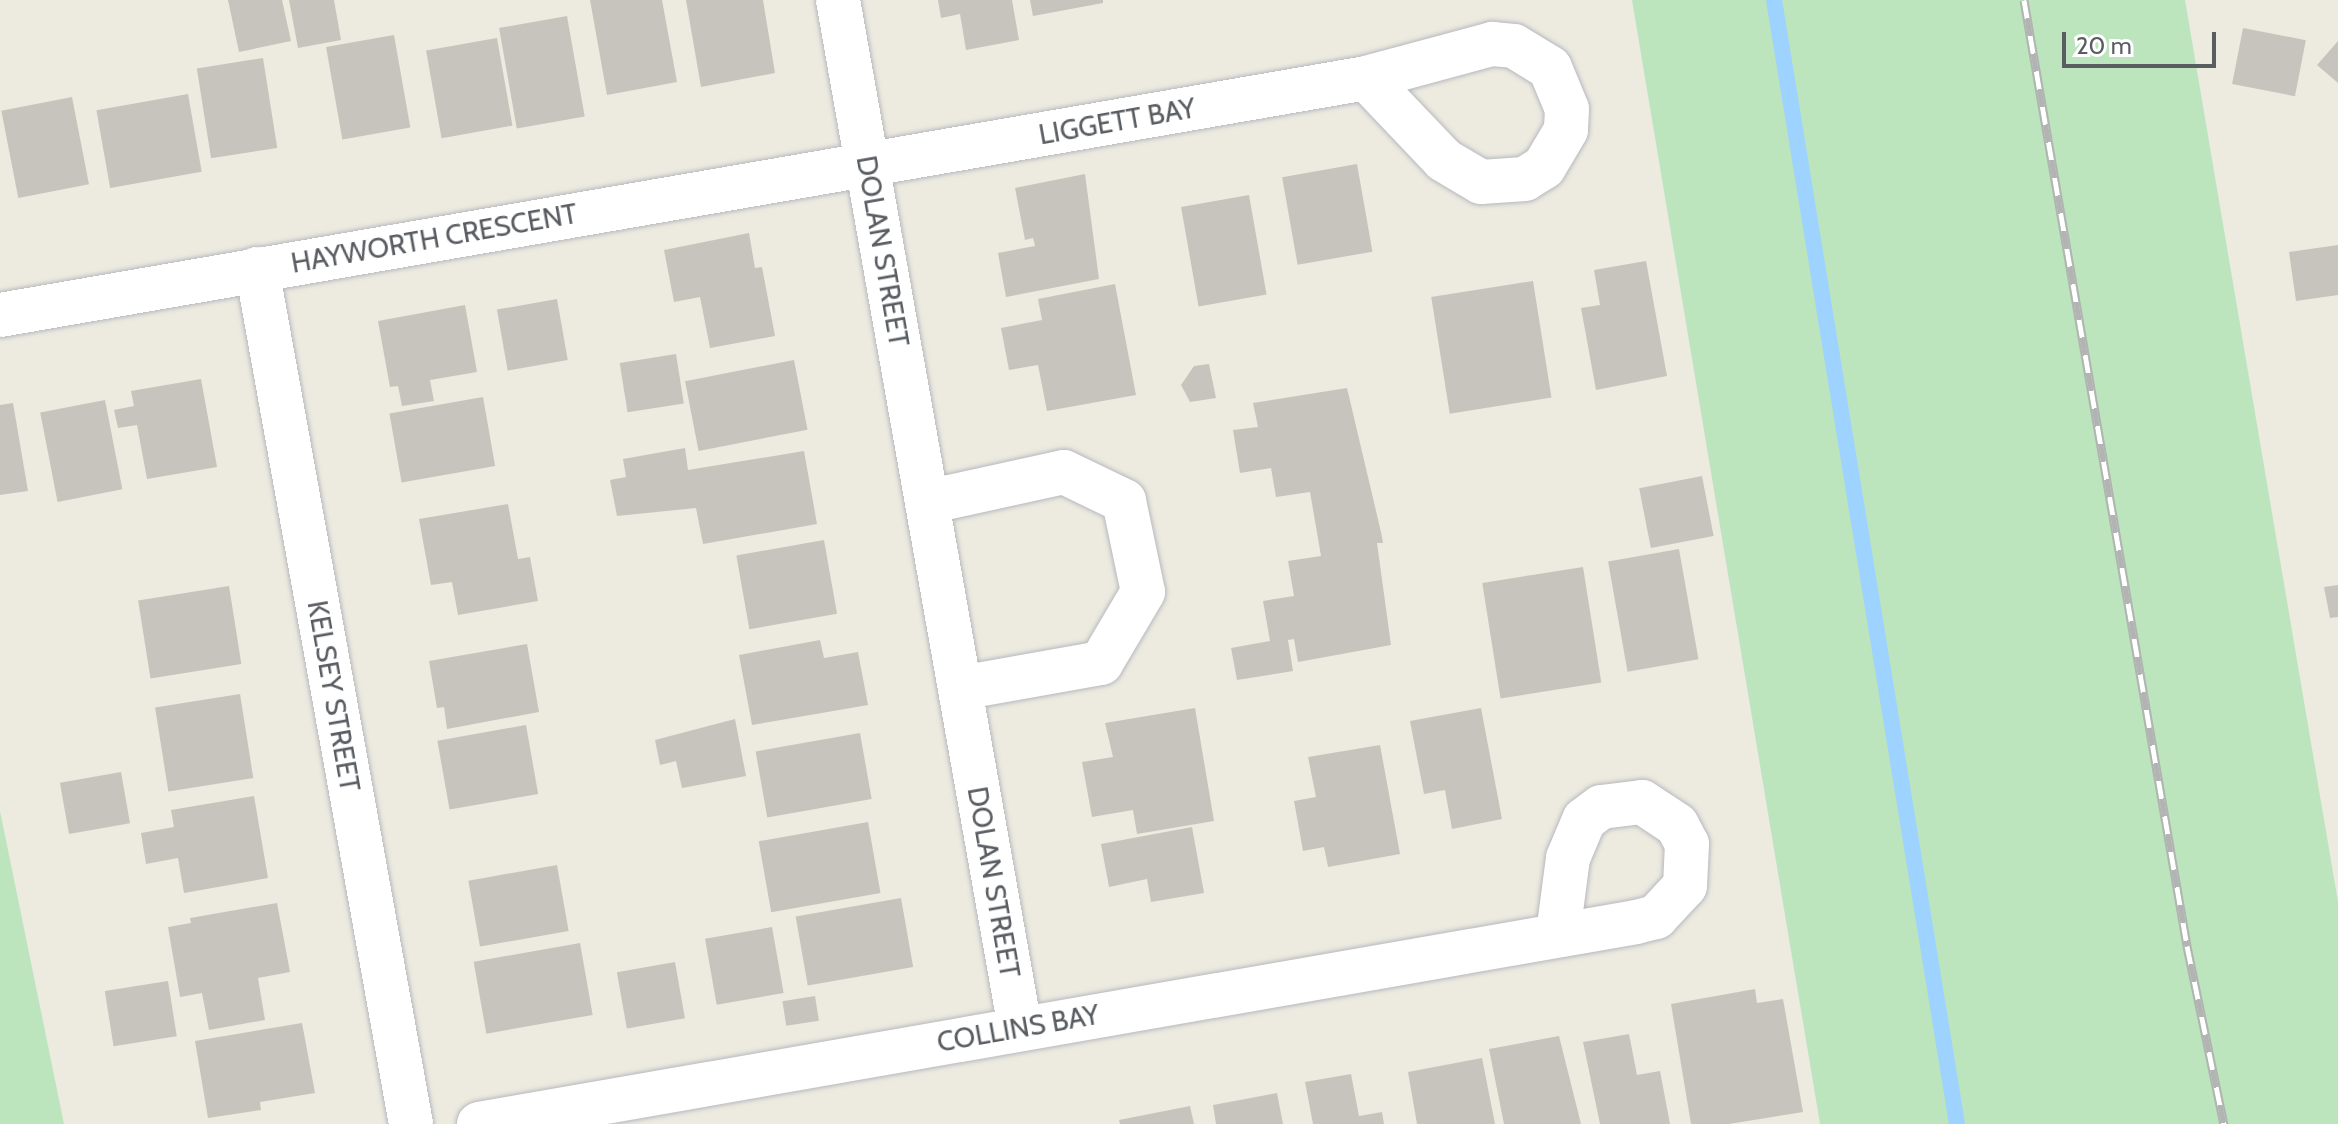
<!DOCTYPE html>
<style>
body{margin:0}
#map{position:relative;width:2338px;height:1124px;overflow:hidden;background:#edeae0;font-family:Cabin,sans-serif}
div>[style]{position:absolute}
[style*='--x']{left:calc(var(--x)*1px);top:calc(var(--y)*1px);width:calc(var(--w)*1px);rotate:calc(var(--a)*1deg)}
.green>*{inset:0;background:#bce5bd}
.stream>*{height:16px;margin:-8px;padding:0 8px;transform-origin:8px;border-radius:8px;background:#9ed2ff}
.building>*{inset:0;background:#c7c4be;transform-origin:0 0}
.roads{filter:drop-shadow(0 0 2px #b6b9be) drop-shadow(0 0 2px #b6b9be)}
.minor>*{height:44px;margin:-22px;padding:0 22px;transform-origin:22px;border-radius:22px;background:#fff}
.rail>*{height:9px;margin-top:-4.5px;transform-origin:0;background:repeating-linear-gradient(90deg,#fff 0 18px,#b2b3b3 0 36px);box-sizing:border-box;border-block:2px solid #b2b3b3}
span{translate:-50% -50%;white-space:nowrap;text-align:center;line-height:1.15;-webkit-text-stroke:6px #fff;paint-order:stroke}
.street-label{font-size:28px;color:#595d62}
.scale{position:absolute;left:2062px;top:32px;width:154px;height:36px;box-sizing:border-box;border:4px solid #595d62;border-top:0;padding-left:10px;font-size:24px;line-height:28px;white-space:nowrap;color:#595d62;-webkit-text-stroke:6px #fff;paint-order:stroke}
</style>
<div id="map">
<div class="green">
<div style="clip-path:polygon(1632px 0,2185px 0,2338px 902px,2338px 1124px,1820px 1124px)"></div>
<div style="clip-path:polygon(0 811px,64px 1124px,0 1124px)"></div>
</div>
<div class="stream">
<div style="--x:1774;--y:0;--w:1139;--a:80.75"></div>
</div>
<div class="building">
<div style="clip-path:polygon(228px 0,282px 0,291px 41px,239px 52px)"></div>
<div style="clip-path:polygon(289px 0,334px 0,341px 40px,298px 48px)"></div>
<div style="clip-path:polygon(590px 0,662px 0,677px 82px,607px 95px)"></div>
<div style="clip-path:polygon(686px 0,763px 0,775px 73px,701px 87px)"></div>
<div style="clip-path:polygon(938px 0,1012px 0,1019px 40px,966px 50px,960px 14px,941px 18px)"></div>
<div style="clip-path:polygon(1030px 0,1103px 0,1103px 3px,1033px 16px)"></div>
<div style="left:567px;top:16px;width:102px;height:69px;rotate:80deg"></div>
<div style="left:2243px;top:28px;width:64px;height:57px;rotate:11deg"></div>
<div style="left:394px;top:35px;width:94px;height:69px;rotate:80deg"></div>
<div style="left:497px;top:38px;width:89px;height:72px;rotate:80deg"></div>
<div style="clip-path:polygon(2338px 41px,2338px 83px,2317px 65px)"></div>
<div style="left:263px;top:58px;width:91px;height:67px;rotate:81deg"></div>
<div style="left:188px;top:94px;width:79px;height:93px;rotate:80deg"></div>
<div style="left:72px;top:97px;width:89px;height:72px;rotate:79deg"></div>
<div style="left:1357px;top:164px;width:89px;height:76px;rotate:80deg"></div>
<div style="clip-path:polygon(1085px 174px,1099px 279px,1006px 297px,998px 253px,1035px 246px,1033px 238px,1025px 240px,1015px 188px)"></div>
<div style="left:1249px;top:195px;width:101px;height:69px;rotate:80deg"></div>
<div style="clip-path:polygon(749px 233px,755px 268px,762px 267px,775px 336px,710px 348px,700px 297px,674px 302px,664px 250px)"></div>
<div style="clip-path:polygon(2338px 245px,2338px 295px,2296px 301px,2289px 252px)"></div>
<div style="clip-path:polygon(1646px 261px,1667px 376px,1596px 390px,1581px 308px,1600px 305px,1594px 270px)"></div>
<div style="left:1533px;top:281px;width:118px;height:103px;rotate:81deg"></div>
<div style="clip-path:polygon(1115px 284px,1136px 395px,1047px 411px,1038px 365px,1009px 370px,1001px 328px,1042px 320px,1038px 299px)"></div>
<div style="left:557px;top:299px;width:62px;height:61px;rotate:80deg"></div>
<div style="clip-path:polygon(465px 305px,477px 372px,430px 380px,434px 401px,402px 406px,398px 386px,390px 387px,378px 321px)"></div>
<div style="left:676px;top:354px;width:50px;height:57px;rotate:81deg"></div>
<div style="left:794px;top:360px;width:71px;height:111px;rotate:79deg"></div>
<div style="clip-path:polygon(1209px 364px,1216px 398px,1190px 402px,1181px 385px,1194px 366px)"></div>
<div style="clip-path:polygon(201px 379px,217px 467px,147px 479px,137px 425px,118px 428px,114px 410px,134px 406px,131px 391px)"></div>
<div style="clip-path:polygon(1347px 388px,1381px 532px,1383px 543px,1377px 543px,1391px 645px,1298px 662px,1294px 639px,1288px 640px,1293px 671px,1237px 680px,1231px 648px,1270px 641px,1263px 601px,1294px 596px,1288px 561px,1321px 556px,1310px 492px,1276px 497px,1271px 468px,1240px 473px,1233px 430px,1258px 427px,1253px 403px)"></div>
<div style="left:483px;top:397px;width:70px;height:95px;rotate:80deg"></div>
<div style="left:105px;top:400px;width:91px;height:66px;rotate:79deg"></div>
<div style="clip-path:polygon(13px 403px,28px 491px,0 495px,0 405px)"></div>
<div style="clip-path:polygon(685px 448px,688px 470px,804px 451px,817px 524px,703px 544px,696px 508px,617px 516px,610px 480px,626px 477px,623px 459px)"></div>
<div style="left:1702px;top:476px;width:61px;height:64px;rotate:79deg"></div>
<div style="clip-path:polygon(508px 504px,518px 559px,530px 557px,538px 601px,458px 615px,452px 582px,431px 585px,419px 519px)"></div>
<div style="left:824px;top:540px;width:75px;height:89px;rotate:80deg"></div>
<div style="left:1679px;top:549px;width:112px;height:72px;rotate:80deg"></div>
<div style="left:1583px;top:567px;width:117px;height:102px;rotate:81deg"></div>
<div style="clip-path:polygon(2338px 585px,2338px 617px,2330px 618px,2324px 587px)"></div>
<div style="left:229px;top:586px;width:79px;height:92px;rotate:81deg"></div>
<div style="clip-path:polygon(820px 640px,824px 658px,858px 652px,868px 705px,752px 725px,739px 655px)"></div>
<div style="clip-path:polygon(527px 644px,539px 712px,447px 729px,444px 707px,437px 708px,429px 661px)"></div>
<div style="left:240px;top:694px;width:85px;height:86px;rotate:81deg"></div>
<div style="clip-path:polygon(1195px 708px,1214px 821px,1137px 834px,1133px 810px,1092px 817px,1082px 762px,1113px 757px,1105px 723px)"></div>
<div style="clip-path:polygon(1481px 708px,1502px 819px,1452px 829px,1445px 790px,1424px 794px,1410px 721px)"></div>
<div style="clip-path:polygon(735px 719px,746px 776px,682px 788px,676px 761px,660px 765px,655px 740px)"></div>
<div style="left:526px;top:725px;width:70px;height:90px;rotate:80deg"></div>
<div style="left:860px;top:733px;width:67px;height:106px;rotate:80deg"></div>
<div style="clip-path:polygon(1380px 745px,1400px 854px,1328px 867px,1324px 847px,1303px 851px,1294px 801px,1316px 797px,1308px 757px)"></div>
<div style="left:121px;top:772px;width:52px;height:62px;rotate:80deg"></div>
<div style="clip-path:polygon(254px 796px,268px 878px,184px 893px,178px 858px,146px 864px,141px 833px,174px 827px,171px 810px)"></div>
<div style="left:868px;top:822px;width:72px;height:111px;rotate:80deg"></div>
<div style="clip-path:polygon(1192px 827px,1204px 893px,1151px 902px,1147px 879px,1109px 887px,1101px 844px)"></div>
<div style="left:557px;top:865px;width:67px;height:90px;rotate:80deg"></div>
<div style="left:901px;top:898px;width:70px;height:107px;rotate:80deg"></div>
<div style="clip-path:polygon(277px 903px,290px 972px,258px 978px,265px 1020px,209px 1030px,202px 993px,180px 997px,168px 927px,191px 923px,190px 918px)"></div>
<div style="left:772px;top:927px;width:67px;height:68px;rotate:80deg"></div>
<div style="left:580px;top:943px;width:73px;height:108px;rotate:80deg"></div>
<div style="left:675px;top:962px;width:57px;height:59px;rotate:80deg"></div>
<div style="left:168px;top:981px;width:56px;height:64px;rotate:81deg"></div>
<div style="clip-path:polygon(1755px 989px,1757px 1003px,1783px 999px,1803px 1112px,1729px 1124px,1691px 1124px,1671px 1004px)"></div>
<div style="left:815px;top:996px;width:25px;height:33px;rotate:81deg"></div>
<div style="clip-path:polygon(302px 1023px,315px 1093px,260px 1102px,261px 1110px,208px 1118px,195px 1041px)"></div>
<div style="clip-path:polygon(1629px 1034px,1637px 1075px,1660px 1071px,1670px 1124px,1600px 1124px,1583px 1042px)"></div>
<div style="clip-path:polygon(1559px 1036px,1581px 1124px,1504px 1124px,1489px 1049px)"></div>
<div style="clip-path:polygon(1482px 1058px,1495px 1124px,1417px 1124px,1408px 1072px)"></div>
<div style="clip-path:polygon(1351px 1074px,1359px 1116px,1382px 1112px,1384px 1124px,1313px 1124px,1305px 1082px)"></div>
<div style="clip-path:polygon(1277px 1093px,1283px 1124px,1216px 1124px,1213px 1105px)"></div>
<div style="clip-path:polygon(1190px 1106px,1194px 1124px,1120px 1124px,1119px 1120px)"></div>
</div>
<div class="roads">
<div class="minor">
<div style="--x:838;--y:0;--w:1044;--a:79.96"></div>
<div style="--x:257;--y:269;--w:869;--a:79.79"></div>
<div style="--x:0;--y:315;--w:1386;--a:-9.84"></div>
<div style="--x:1366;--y:78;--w:131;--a:-15.1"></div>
<div style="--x:1492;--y:44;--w:22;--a:5"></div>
<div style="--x:1514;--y:46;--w:42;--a:31.4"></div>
<div style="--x:1550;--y:68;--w:44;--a:67.5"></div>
<div style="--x:1567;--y:109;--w:21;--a:93"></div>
<div style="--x:1566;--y:130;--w:43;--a:120.7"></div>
<div style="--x:1544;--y:167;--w:22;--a:148"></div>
<div style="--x:1525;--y:179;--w:44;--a:176.1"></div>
<div style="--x:1481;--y:182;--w:43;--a:-149.3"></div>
<div style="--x:1444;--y:160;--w:113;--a:-133.6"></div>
<div style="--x:927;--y:502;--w:140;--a:-12.4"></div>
<div style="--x:1064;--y:472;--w:67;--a:25.8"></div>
<div style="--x:1124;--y:501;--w:93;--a:78.2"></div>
<div style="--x:1143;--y:592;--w:82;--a:120.6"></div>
<div style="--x:1101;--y:663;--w:143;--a:169.9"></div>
<div style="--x:479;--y:1124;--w:1175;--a:-9.9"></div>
<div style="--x:1636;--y:922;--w:21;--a:-14"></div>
<div style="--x:1656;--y:917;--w:42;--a:-46.9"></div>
<div style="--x:1685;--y:886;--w:42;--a:-87.3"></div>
<div style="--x:1687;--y:844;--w:21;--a:-118"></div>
<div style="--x:1677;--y:825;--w:42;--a:-146.7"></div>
<div style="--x:1642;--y:802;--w:41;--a:173"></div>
<div style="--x:1601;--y:807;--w:21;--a:143"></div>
<div style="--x:1584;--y:820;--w:41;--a:112.8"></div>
<div style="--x:1568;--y:858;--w:77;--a:97.5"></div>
</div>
</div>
<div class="rail">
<div style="--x:2024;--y:0;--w:960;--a:80.22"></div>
<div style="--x:2187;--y:946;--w:182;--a:78.3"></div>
</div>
<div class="street-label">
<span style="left:1117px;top:121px;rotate:-10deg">LIGGETT BAY</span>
<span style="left:434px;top:238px;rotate:-10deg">HAYWORTH CRESCENT</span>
<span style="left:883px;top:251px;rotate:80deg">DOLAN STREET</span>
<span style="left:334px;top:696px;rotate:80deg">KELSEY STREET</span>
<span style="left:994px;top:882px;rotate:80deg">DOLAN STREET</span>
<span style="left:1018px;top:1028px;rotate:-10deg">COLLINS BAY</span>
</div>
<div class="scale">20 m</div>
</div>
